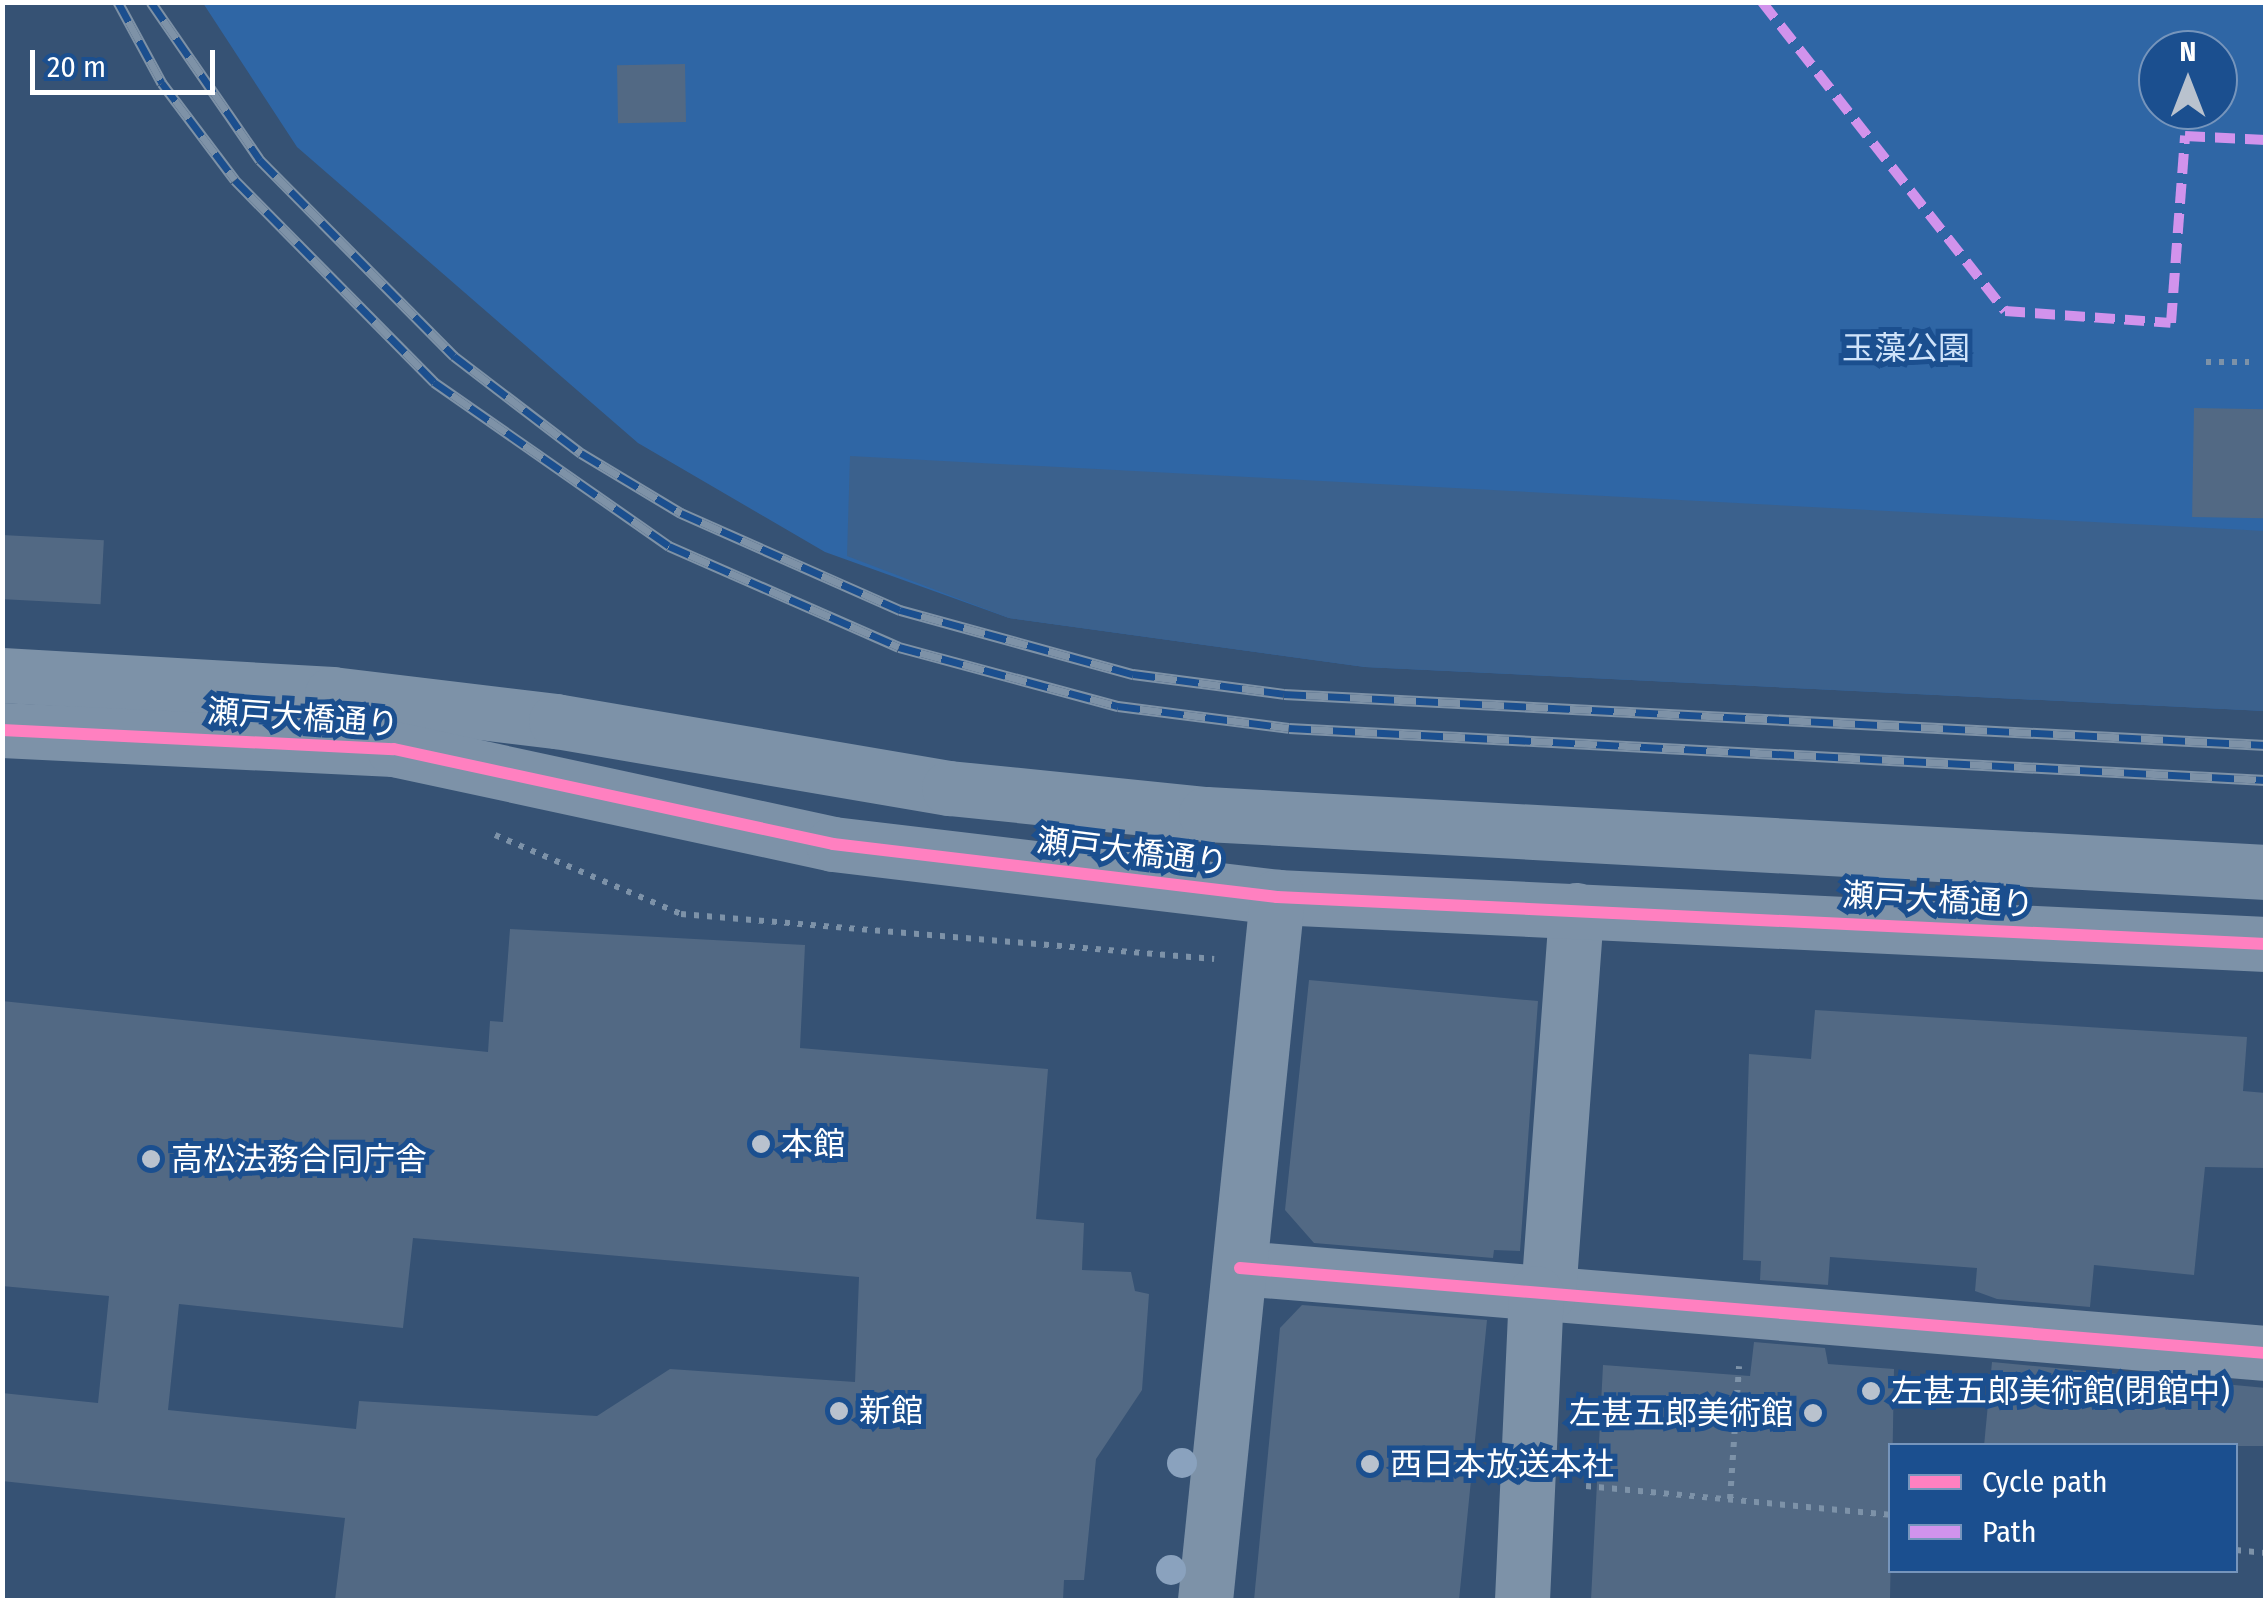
<!DOCTYPE html>
<meta charset="utf-8">
<style>
body{margin:0}
#map{position:relative;width:2268px;height:1603px;overflow:hidden;background:#365274;font-family:"Fira Sans Condensed","Noto Sans JP",sans-serif}
div>[style]{position:absolute}
[style*='--x']{left:calc(var(--x)*1px);top:calc(var(--y)*1px);width:calc(var(--w)*1px);rotate:calc(var(--a)*1deg)}
.green>*{inset:0;background:#2f66a5}
.water>*{inset:0;background:#3b618d}
.building>*{inset:0;background:#526984;transform-origin:0 0}
.path>*{height:6px;margin-top:-3px;transform-origin:0;background:repeating-linear-gradient(90deg,#7d92a8 0 5px,transparent 0 13px)}
.minor>*{height:55px;margin:-27.5px;padding:0 27.5px;transform-origin:27.5px;border-radius:27.5px;background:#7d92a8}
.tertiary>*{height:55px;margin:-27.5px;padding:0 27.5px;transform-origin:27.5px;border-radius:27.5px;background:#7d92a8}
.rail>*{height:11px;margin-top:-5.5px;transform-origin:0;background:repeating-linear-gradient(90deg,#1b4f8f 0 22px,#7e92a7 0 44px);box-sizing:border-box;border-block:2px solid #7e92a7}
.quiet>*{height:10px;margin-top:-5px;transform-origin:0;background:repeating-linear-gradient(90deg,#d193ec 0 20px,transparent 0 30px)}
.cycleway>*{height:12px;margin:-6px;padding:0 6px;transform-origin:6px;border-radius:6px;background:#ff80c0}
.trees>*{width:30px;height:30px;margin:-15px;border-radius:50%;background:#8aa2be}
.dots>*{width:28px;height:28px;translate:-50% -50%;box-sizing:border-box;border:5px solid #1b4f8f;border-radius:50%}
span{translate:-50% -50%;white-space:nowrap;text-align:center;line-height:1.15;-webkit-text-stroke:10px #1b4f8f;paint-order:stroke}
.park-label{font-size:32px;color:#cfe3fa}
.street-label{font-size:32px;color:#fff}
.poi-label{font-size:32px;color:#fff}
.left{translate:0 -50%;text-align:left}
.right{translate:-100% -50%;text-align:right}
.frame{position:absolute;inset:0;border:5px solid #fff;pointer-events:none}
.legend{position:absolute;left:1888px;top:1443px;width:350px;height:130px;box-sizing:border-box;background:#1b4f8f;border:2px solid #7695bc;margin:0;padding:12px 18px;list-style:none;font-size:30px;color:#fff}
.legend li{display:flex;align-items:center;gap:20px;height:50px}
.legend b{width:50px;border:2px solid #7695bc}
.north{position:absolute;left:2138px;top:30px;width:100px;height:100px;box-sizing:border-box;background:#1b4f8f;border:2px solid #7695bc;border-radius:50%;rotate:0deg;font-size:28px;font-weight:700;line-height:40px;text-align:center;color:#fff}
.north::after{content:'';display:block;margin:auto;width:35px;height:45px;background:#b9c2ce;clip-path:polygon(50% 0,100% 100%,50% 72%,0 100%)}
.scale{position:absolute;left:30px;top:50px;width:185px;height:45px;box-sizing:border-box;border:5px solid #fff;border-top:0;padding-left:12px;font-size:30px;line-height:35px;white-space:nowrap;color:#fff;-webkit-text-stroke:8px #1b4f8f;paint-order:stroke}
</style>
<div id="map">
<div class="green">
<div style="clip-path:polygon(evenodd,203px 3px,2265px 3px,2265px 711px,1365px 667px,1009px 618px,825px 552px,638px 443px,297px 147px,203px 3px,2158px 50px,2218px 50px,2218px 110px,2158px 110px,2158px 50px)"></div>
</div>
<div class="water">
<div style="clip-path:polygon(850px 456px,2265px 531px,2265px 711px,1365px 667px,1009px 618px,847px 556px)"></div>
</div>
<div class="building">
<div style="left:685px;top:64px;width:58px;height:68px;rotate:89deg"></div>
<div style="left:2194px;top:408px;width:72px;height:109px;rotate:1deg"></div>
<div style="left:2px;top:535px;width:102px;height:64px;rotate:3deg"></div>
<div style="clip-path:polygon(evenodd,510px 929px,805px 945px,800px 1048px,1048px 1069px,1036px 1219px,1084px 1223px,1082px 1270px,1131px 1272px,1135px 1291px,1149px 1294px,1142px 1390px,1096px 1459px,1084px 1580px,1064px 1580px,1063px 1600px,335px 1600px,345px 1518px,2px 1481px,2px 1393px,98px 1403px,109px 1296px,2px 1286px,2px 1001px,488px 1052px,490px 1021px,503px 1022px,510px 929px,413px 1238px,859px 1277px,855px 1382px,670px 1369px,597px 1416px,359px 1401px,356px 1429px,168px 1410px,179px 1304px,403px 1328px,413px 1238px)"></div>
<div style="clip-path:polygon(1309px 980px,1538px 1001px,1520px 1251px,1494px 1250px,1493px 1258px,1314px 1243px,1285px 1210px)"></div>
<div style="clip-path:polygon(1815px 1010px,2247px 1037px,2243px 1091px,2266px 1093px,2266px 1168px,2205px 1167px,2194px 1275px,2094px 1265px,2090px 1307px,1997px 1299px,1975px 1291px,1977px 1268px,1830px 1257px,1828px 1285px,1760px 1280px,1761px 1261px,1743px 1260px,1749px 1054px,1811px 1059px)"></div>
<div style="clip-path:polygon(1302px 1305px,1487px 1320px,1459px 1600px,1254px 1600px,1280px 1328px)"></div>
<div style="clip-path:polygon(1754px 1342px,1825px 1348px,1828px 1364px,1894px 1369px,1890px 1600px,1591px 1600px,1603px 1365px,1750px 1376px)"></div>
<div style="clip-path:polygon(1992px 1362px,2266px 1388px,2266px 1446px,1984px 1446px)"></div>
</div>
<div class="path">
<div style="--x:2206;--y:362;--w:43;--a:0"></div>
<div style="--x:495;--y:835;--w:202;--a:23"></div>
<div style="--x:681;--y:914;--w:535;--a:4.83"></div>
<div style="--x:1586;--y:1486;--w:305;--a:5.4"></div>
<div style="--x:1730;--y:1499;--w:133;--a:-86.1"></div>
<div style="--x:2236;--y:1550;--w:30;--a:6"></div>
</div>
<div class="minor">
<div style="--x:1240;--y:1268;--w:1030;--a:4.74"></div>
<div style="--x:1548;--y:1294;--w:385;--a:-85.8"></div>
<div style="--x:1522;--y:1600;--w:307;--a:-87.4"></div>
</div>
<div class="tertiary">
<div style="--x:2;--y:675;--w:331;--a:3.3"></div>
<div style="--x:332;--y:694;--w:226;--a:6.9"></div>
<div style="--x:556;--y:721;--w:399;--a:9.7"></div>
<div style="--x:949;--y:788;--w:258;--a:5.8"></div>
<div style="--x:1206;--y:814;--w:1062;--a:3.13"></div>
<div style="--x:2;--y:730;--w:392;--a:2.8"></div>
<div style="--x:394;--y:749;--w:449;--a:12.2"></div>
<div style="--x:833;--y:844;--w:447;--a:6.8"></div>
<div style="--x:1277;--y:897;--w:990;--a:2.72"></div>
<div style="--x:1205;--y:1600;--w:707;--a:-84.15"></div>
</div>
<div class="rail">
<div style="--x:118;--y:2;--w:92;--a:61.5"></div>
<div style="--x:162;--y:83;--w:121;--a:53"></div>
<div style="--x:235;--y:180;--w:284;--a:45.4"></div>
<div style="--x:434;--y:382;--w:287;--a:34.9"></div>
<div style="--x:669;--y:546;--w:251;--a:23.7"></div>
<div style="--x:899;--y:647;--w:227;--a:15.1"></div>
<div style="--x:1118;--y:706;--w:172;--a:7.3"></div>
<div style="--x:1289;--y:728;--w:978;--a:3.05"></div>
<div style="--x:151;--y:2;--w:192;--a:55.4"></div>
<div style="--x:260;--y:160;--w:276;--a:45.3"></div>
<div style="--x:454;--y:356;--w:160;--a:37.4"></div>
<div style="--x:581;--y:453;--w:117;--a:31"></div>
<div style="--x:681;--y:513;--w:240;--a:23.9"></div>
<div style="--x:900;--y:610;--w:242;--a:15.4"></div>
<div style="--x:1133;--y:674;--w:152;--a:7.5"></div>
<div style="--x:1284;--y:694;--w:983;--a:2.97"></div>
</div>
<div class="quiet">
<div style="--x:1762;--y:2;--w:393;--a:51.8"></div>
<div style="--x:2005;--y:311;--w:166;--a:4.1"></div>
<div style="--x:2171;--y:323;--w:188;--a:-85.7"></div>
<div style="--x:2185;--y:136;--w:81;--a:2.8"></div>
</div>
<div class="cycleway">
<div style="--x:2;--y:730;--w:392;--a:2.8"></div>
<div style="--x:394;--y:749;--w:449;--a:12.2"></div>
<div style="--x:833;--y:844;--w:447;--a:6.8"></div>
<div style="--x:1277;--y:897;--w:990;--a:2.72"></div>
<div style="--x:1240;--y:1268;--w:1030;--a:4.74"></div>
</div>
<div class="trees">
<div style="left:1182px;top:1463px"></div>
<div style="left:1171px;top:1570px"></div>
</div>
<div class="dots">
<div style="left:761px;top:1144px;background:#b9c2ce"></div>
<div style="left:151px;top:1159px;background:#b9c2ce"></div>
<div style="left:1871px;top:1391px;background:#b9c2ce"></div>
<div style="left:839px;top:1411px;background:#b9c2ce"></div>
<div style="left:1813px;top:1413px;background:#b9c2ce"></div>
<div style="left:1370px;top:1464px;background:#b9c2ce"></div>
</div>
<div class="park-label">
<span style="left:1906px;top:348px">玉藻公園</span>
</div>
<div class="street-label">
<span style="left:303px;top:718px;rotate:4deg">瀬戸大橋通り</span>
<span style="left:1132px;top:852px;rotate:7deg">瀬戸大橋通り</span>
<span style="left:1938px;top:900px;rotate:3deg">瀬戸大橋通り</span>
</div>
<div class="poi-label">
<span class="left" style="left:781px;top:1144px">本館</span>
<span class="left" style="left:171px;top:1159px">高松法務合同庁舎</span>
<span class="left" style="left:1891px;top:1391px">左甚五郎美術館(閉館中)</span>
<span class="left" style="left:859px;top:1411px">新館</span>
<span class="right" style="left:1793px;top:1413px">左甚五郎美術館</span>
<span class="left" style="left:1390px;top:1464px">西日本放送本社</span>
</div>
<div class="frame"></div>
<ul class="legend">
<li><b style="height:12px;background:#ff80c0"></b>Cycle path</li>
<li><b style="height:12px;background:#d193ec"></b>Path</li>
</ul>
<div class="north">N</div>
<div class="scale">20 m</div>
</div>
